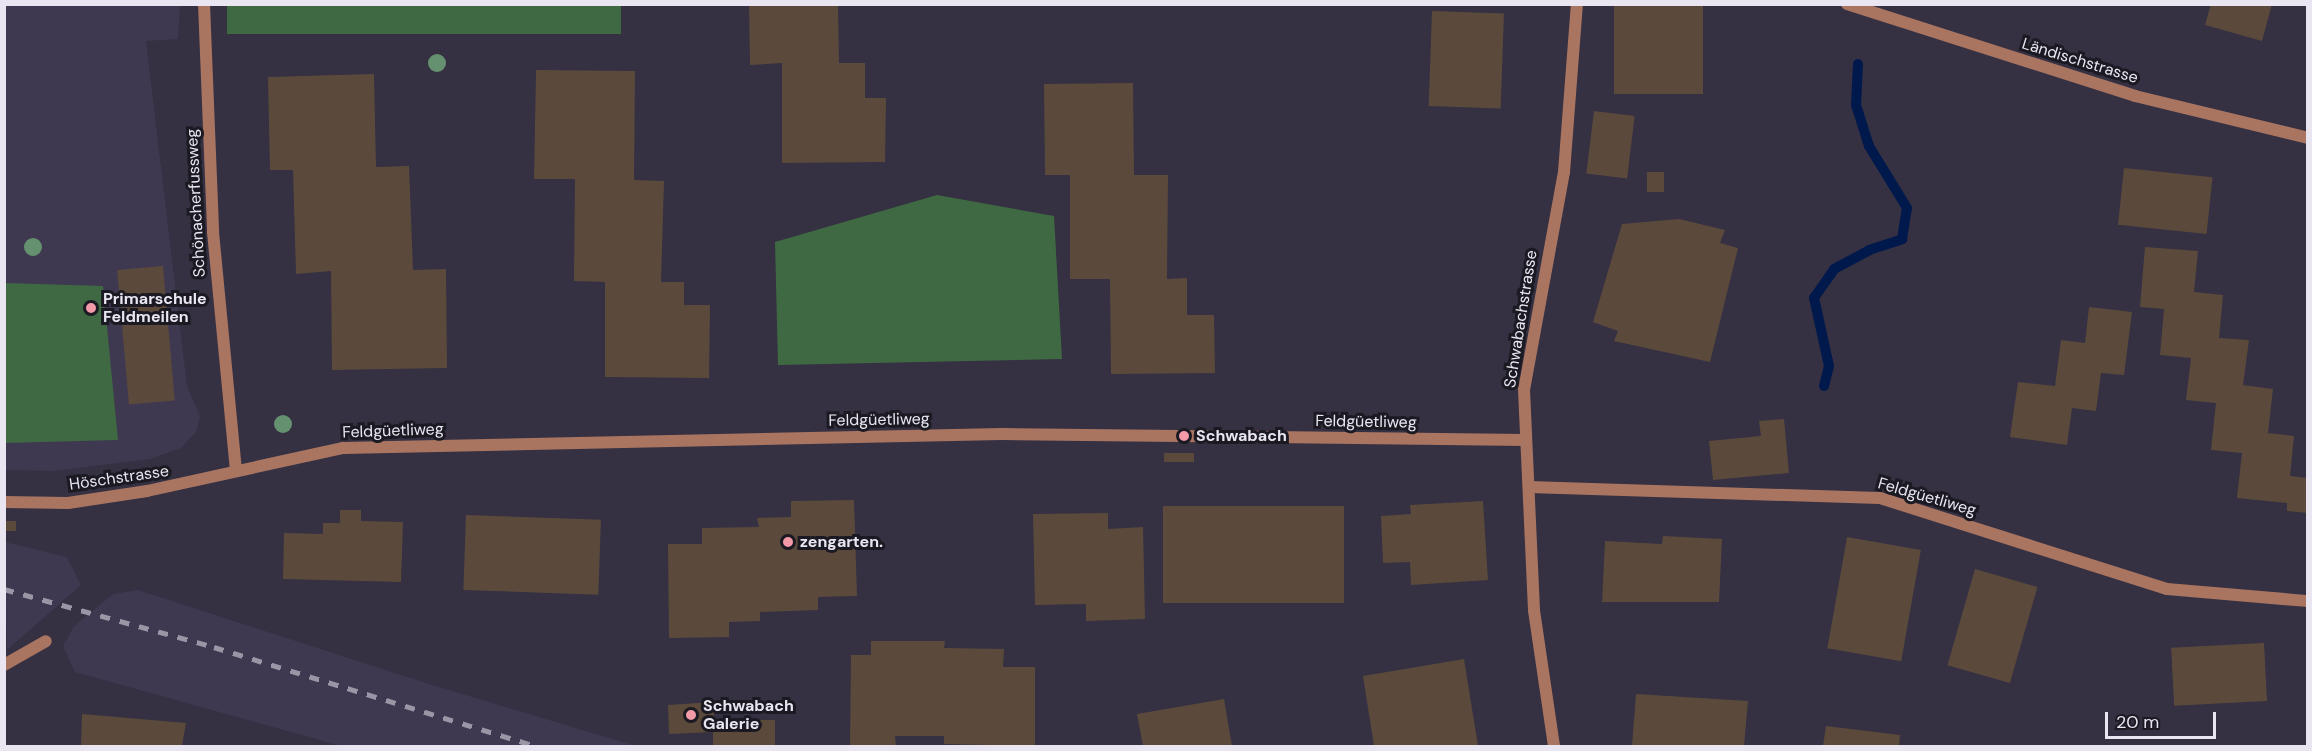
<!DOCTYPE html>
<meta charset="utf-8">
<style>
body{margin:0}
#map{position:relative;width:2312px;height:751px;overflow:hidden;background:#353042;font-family:"DM Sans",sans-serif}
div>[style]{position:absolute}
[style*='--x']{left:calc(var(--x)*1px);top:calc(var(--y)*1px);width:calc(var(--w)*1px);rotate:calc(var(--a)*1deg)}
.built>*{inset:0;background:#3f3851}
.green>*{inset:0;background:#3f6942;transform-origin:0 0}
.stream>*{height:10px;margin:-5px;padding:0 5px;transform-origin:5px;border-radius:5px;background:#00194c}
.building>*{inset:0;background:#5b4a3c;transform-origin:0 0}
.street>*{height:12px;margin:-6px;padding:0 6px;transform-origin:6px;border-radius:6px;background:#a97561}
.rail>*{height:4.5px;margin-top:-2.25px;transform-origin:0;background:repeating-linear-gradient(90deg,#9a96a5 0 10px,transparent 0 20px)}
.trees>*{width:18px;height:18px;margin:-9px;border-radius:50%;background:#669170}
.dots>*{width:16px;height:16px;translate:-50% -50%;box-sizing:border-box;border:3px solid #1b1921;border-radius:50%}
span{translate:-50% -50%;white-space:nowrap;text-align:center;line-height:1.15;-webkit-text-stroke:6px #1b1921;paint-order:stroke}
.street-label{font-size:16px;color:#e9e6f2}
.poi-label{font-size:16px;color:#e9e6f2;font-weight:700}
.left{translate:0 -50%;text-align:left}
.frame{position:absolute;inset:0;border:6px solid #e9e6f2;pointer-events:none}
.scale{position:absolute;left:2105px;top:712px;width:111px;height:27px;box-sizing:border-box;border:3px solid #e9e6f2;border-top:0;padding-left:8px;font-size:18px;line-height:21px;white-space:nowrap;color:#e9e6f2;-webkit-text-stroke:4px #1b1921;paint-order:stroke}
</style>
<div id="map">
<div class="built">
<div style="clip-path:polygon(5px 5px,180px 5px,178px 39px,146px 41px,187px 386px,200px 416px,196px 432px,181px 448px,150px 459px,54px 471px,5px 470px)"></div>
<div style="clip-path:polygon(5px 542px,67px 557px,81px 585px,7px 650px)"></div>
<div style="clip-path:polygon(138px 590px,432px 685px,636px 746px,341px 746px,75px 672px,63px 646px,74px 626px,113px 594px)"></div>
</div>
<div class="green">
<div style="left:227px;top:5px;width:394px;height:29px"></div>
<div style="clip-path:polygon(937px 195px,1054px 216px,1062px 359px,778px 365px,775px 242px)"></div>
<div style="clip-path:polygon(5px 283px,103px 286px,118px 440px,5px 443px)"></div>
</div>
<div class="stream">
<div style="--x:1824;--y:386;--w:21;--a:-76"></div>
<div style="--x:1829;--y:366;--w:70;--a:-102.4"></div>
<div style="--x:1814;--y:298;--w:35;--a:-55"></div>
<div style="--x:1834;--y:269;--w:40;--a:-28"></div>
<div style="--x:1869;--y:250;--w:35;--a:-18"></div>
<div style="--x:1902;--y:239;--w:31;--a:-81"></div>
<div style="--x:1907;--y:208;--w:73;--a:-121.5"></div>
<div style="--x:1869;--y:146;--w:43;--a:-107.6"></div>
<div style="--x:1856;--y:105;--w:41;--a:-87.2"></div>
</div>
<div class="building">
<div style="clip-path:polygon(749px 4px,838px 4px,839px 63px,865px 63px,865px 98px,886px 98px,885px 162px,782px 163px,782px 63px,750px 65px)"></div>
<div style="left:1614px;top:4px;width:89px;height:90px"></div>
<div style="clip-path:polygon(2211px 4px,2272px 4px,2262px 41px,2205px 25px)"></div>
<div style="left:1432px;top:11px;width:72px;height:95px;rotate:2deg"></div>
<div style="clip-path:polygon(536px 70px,635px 71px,634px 180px,664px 181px,661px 282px,684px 282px,684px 305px,710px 305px,709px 378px,605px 377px,605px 282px,574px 281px,575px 179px,534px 179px)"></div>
<div style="clip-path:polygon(374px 74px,376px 167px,409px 166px,413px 270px,446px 269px,447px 368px,332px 370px,331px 271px,296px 274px,293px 170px,270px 170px,268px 77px)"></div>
<div style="clip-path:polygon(1133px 83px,1134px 175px,1168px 175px,1167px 279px,1187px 278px,1187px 315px,1214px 315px,1215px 373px,1111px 374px,1110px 279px,1070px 279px,1070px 175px,1045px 175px,1044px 84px)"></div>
<div style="left:1594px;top:111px;width:41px;height:63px;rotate:7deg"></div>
<div style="left:2124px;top:168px;width:89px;height:57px;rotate:6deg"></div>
<div style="left:1664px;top:172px;width:20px;height:17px;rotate:90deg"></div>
<div style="clip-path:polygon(1679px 219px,1725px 230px,1720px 243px,1738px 248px,1710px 362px,1614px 341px,1618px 331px,1593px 322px,1622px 224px)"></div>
<div style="clip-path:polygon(2145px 247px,2198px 251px,2194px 292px,2223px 295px,2219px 338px,2249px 340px,2243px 385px,2273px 389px,2268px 433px,2294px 436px,2290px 476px,2308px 478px,2308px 513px,2287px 511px,2287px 503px,2237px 498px,2242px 453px,2211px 450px,2216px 403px,2186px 400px,2191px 358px,2160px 355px,2164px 309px,2140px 307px)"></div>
<div style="left:163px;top:266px;width:135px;height:46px;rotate:85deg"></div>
<div style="clip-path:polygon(2089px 307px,2132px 312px,2124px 375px,2101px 373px,2096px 411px,2072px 408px,2067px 445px,2010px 437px,2018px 382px,2055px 386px,2061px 340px,2085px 343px)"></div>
<div style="clip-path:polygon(1784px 419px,1789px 473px,1713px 480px,1709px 441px,1761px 436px,1759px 421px)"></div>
<div style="left:1164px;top:453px;width:30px;height:9px"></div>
<div style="clip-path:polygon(854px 500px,857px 596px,818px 597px,818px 610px,760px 612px,760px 621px,729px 622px,729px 637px,669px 638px,668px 544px,702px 544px,702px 528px,759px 527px,757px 518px,791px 517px,791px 501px)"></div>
<div style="clip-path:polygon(1483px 501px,1488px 580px,1411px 585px,1410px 562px,1383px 563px,1381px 516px,1411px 514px,1410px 505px)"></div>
<div style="left:1163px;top:506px;width:181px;height:97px"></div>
<div style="clip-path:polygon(340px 510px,361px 510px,361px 521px,403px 522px,401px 582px,283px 579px,284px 533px,323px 534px,323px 523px,340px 523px)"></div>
<div style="clip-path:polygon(1108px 513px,1108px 529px,1143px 527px,1145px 619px,1086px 621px,1086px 604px,1035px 605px,1033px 514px)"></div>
<div style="left:466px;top:515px;width:135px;height:75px;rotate:2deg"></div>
<div style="left:4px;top:521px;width:12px;height:10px"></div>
<div style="clip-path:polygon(1663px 536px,1722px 539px,1719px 602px,1602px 602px,1605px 541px,1662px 544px)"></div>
<div style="left:1847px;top:537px;width:75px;height:113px;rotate:10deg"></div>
<div style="left:1975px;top:569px;width:65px;height:100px;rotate:16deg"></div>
<div style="clip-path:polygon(871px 641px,945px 641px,944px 648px,1004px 649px,1003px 667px,1035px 667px,1035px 746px,944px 744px,944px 736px,895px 736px,896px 746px,850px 746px,851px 655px,871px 655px)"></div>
<div style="left:2264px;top:643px;width:58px;height:93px;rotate:87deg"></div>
<div style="clip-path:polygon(1464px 659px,1478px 746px,1374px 746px,1363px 676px)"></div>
<div style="clip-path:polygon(1636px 694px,1748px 701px,1744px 746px,1632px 746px)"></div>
<div style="clip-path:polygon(1224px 699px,1232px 746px,1143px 746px,1137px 714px)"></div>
<div style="clip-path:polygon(713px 702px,714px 720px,775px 720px,775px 746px,713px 746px,713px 732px,669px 734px,668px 705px)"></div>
<div style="clip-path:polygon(82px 714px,186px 723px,182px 746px,81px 746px)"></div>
<div style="clip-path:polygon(1826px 726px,1900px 735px,1899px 746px,1823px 746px)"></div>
</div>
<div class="street">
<div style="--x:204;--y:4;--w:228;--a:87.7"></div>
<div style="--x:213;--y:232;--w:239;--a:84.5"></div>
<div style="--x:1847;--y:4;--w:302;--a:17.7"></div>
<div style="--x:2135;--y:96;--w:178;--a:13.6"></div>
<div style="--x:1529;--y:487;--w:351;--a:1.8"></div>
<div style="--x:1880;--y:498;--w:301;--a:17.6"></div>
<div style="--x:2167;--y:589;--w:142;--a:4.9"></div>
<div style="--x:4;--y:502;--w:64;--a:0.9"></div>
<div style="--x:68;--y:503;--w:80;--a:-8.6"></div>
<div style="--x:147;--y:491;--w:201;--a:-12.4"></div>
<div style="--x:343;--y:448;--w:659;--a:-1.22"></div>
<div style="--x:1002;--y:434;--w:524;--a:0.66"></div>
<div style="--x:4;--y:665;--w:48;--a:-29.7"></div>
<div style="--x:1554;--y:746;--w:137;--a:-98.4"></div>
<div style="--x:1534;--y:610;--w:220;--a:-92.6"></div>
<div style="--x:1524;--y:390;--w:222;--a:-79.6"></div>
<div style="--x:1564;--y:172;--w:169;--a:-85.6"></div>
</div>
<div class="rail">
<div style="--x:4;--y:589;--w:218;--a:15.4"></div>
<div style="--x:214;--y:647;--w:336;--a:17.1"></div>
</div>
<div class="trees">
<div style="left:437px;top:63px"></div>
<div style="left:33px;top:247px"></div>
<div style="left:283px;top:424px"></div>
</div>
<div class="dots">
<div style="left:91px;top:308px;background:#f39aa8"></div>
<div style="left:1184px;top:436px;background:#f39aa8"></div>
<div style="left:788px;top:542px;background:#f39aa8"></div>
<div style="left:691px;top:715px;background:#f39aa8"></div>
</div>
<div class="street-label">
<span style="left:2080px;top:61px;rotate:17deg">Ländischstrasse</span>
<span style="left:196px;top:203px;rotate:-93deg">Schönacherfussweg</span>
<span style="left:1521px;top:319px;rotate:-81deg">Schwabachstrasse</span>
<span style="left:879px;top:420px;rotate:-1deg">Feldgüetliweg</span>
<span style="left:1366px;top:422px;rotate:1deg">Feldgüetliweg</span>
<span style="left:393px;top:431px;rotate:-2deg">Feldgüetliweg</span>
<span style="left:119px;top:478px;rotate:-8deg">Höschstrasse</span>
<span style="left:1927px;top:497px;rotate:16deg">Feldgüetliweg</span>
</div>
<div class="poi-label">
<span class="left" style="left:103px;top:308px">Primarschule<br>Feldmeilen</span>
<span class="left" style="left:1196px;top:436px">Schwabach</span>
<span class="left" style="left:800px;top:542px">zengarten.</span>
<span class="left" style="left:703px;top:715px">Schwabach<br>Galerie</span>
</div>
<div class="frame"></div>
<div class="scale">20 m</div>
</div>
